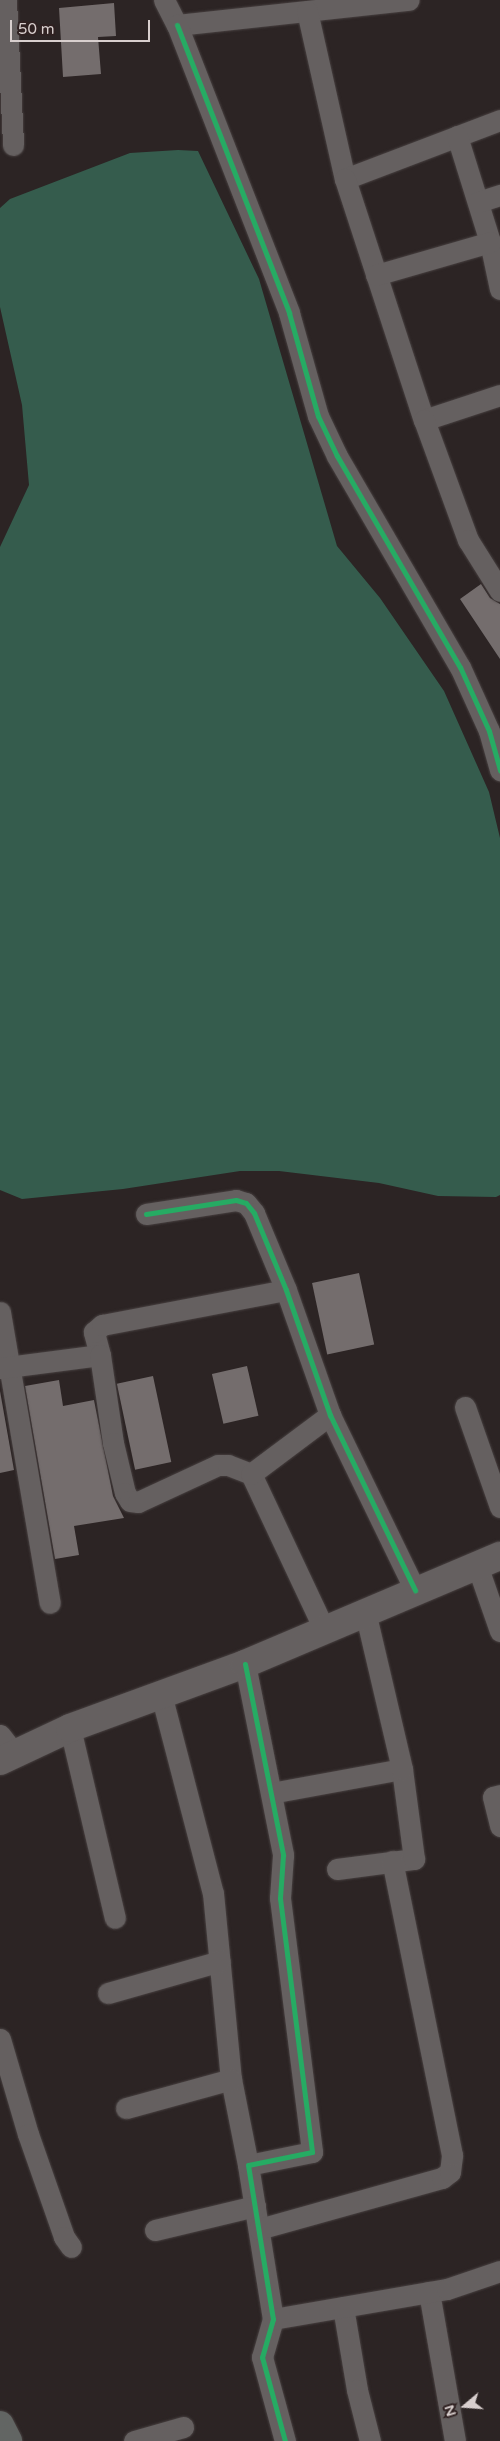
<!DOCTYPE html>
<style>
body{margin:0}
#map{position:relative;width:500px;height:2441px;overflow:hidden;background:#2c2424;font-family:"Varela Round",sans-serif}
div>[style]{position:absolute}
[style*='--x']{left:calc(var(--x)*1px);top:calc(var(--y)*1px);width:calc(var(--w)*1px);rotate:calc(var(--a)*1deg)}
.water>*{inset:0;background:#355c4d}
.building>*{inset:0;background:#746d6d;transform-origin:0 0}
.roads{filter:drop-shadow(0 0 1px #474040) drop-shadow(0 0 1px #474040)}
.minor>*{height:21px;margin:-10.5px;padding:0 10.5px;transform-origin:10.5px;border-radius:10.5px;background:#656060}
.secondary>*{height:28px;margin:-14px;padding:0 14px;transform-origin:14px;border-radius:14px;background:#656060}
.primary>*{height:28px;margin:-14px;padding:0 14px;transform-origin:14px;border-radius:14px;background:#626563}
.cycleway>*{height:5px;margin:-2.5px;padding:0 2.5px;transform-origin:2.5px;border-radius:2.5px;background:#26ab63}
span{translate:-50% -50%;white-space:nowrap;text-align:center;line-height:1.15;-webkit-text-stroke:5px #2f2121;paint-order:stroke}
.north{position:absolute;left:440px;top:2381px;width:50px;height:50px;-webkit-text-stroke:4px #2f2121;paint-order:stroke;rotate:252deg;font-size:14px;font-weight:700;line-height:20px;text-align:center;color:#d8cfce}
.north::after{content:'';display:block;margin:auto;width:18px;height:22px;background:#d8cfce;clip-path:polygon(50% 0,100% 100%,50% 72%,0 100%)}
.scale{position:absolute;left:10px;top:20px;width:140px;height:22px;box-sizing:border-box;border:2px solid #d8cfce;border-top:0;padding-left:6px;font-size:15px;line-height:18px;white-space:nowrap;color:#d8cfce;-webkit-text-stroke:4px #2f2121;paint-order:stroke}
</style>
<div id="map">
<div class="water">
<div style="clip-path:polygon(178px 150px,198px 151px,259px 279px,337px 546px,380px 598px,444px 691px,489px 792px,500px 838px,500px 1195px,496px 1197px,438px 1196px,379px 1183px,279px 1171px,240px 1171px,123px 1189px,22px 1199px,0 1190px,0 547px,29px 485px,22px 405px,0 307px,0 208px,10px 199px,130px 153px)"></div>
</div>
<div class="building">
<div style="clip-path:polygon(114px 3px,116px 36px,98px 37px,101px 74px,63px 77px,59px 8px)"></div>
<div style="clip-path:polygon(481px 584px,490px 598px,500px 604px,500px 659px,460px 599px)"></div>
<div style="left:359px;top:1273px;width:73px;height:48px;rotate:78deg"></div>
<div style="left:247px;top:1366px;width:51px;height:36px;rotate:77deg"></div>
<div style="left:153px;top:1376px;width:88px;height:37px;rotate:78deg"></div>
<div style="clip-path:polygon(59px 1380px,63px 1406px,94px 1400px,113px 1496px,124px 1518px,74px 1526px,79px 1555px,55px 1559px,25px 1386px)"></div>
<div style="clip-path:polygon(0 1391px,14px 1470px,0 1473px)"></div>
</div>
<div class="roads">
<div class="minor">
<div style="--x:6;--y:0;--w:145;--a:87.2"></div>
<div style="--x:164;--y:0;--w:28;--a:63"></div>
<div style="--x:177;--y:25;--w:233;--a:-6.2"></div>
<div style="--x:307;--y:11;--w:172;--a:77.3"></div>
<div style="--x:177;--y:25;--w:309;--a:68.7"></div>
<div style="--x:289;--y:313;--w:107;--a:74.3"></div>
<div style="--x:318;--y:416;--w:44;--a:64.6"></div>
<div style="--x:337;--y:456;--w:244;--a:59.8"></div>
<div style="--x:460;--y:667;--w:70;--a:65.6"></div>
<div style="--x:489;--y:731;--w:41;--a:74.2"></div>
<div style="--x:500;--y:120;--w:166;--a:159.2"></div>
<div style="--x:345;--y:179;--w:254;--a:71.9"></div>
<div style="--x:424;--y:420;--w:80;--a:-18.2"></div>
<div style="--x:457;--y:136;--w:111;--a:72.7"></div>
<div style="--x:490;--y:242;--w:48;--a:78"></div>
<div style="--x:478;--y:202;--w:23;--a:-18"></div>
<div style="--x:376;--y:275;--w:119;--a:-16.1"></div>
<div style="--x:424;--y:420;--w:128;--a:69.9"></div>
<div style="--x:468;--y:540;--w:60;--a:57.9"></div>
<div style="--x:146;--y:1214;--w:91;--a:-8.8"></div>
<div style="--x:236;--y:1200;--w:10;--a:17"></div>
<div style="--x:246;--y:1203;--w:13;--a:51"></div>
<div style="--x:254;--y:1213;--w:83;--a:67.4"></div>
<div style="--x:286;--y:1290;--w:133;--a:70.6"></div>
<div style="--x:330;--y:1415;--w:195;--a:64.1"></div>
<div style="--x:0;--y:1312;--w:295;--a:80.3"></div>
<div style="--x:100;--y:1355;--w:24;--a:-105"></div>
<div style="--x:94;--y:1332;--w:11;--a:-41"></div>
<div style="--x:102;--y:1325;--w:187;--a:-10.8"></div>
<div style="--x:0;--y:1368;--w:101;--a:-7.4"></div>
<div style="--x:100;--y:1355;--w:89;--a:81.6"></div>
<div style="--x:113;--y:1443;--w:51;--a:76.5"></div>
<div style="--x:125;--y:1493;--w:9;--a:58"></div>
<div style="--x:130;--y:1501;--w:8;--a:7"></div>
<div style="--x:138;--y:1502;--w:88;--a:-24.8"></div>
<div style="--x:218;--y:1465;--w:10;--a:0"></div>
<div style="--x:228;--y:1465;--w:25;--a:21"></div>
<div style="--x:465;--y:1407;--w:106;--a:70.7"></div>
<div style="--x:477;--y:1565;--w:70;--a:70.8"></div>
<div style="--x:324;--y:1629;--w:171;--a:-115.2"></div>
<div style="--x:251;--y:1474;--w:99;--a:-36.8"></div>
<div style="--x:245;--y:1664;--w:195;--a:78.7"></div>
<div style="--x:283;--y:1855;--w:43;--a:94"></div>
<div style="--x:280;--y:1898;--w:256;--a:82.8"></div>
<div style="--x:312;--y:2152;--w:65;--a:168.5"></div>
<div style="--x:248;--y:2165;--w:156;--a:80.8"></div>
<div style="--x:273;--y:2319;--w:40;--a:106"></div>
<div style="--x:262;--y:2357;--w:87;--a:74.7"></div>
<div style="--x:161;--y:1694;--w:206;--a:75.4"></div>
<div style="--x:213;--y:1893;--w:187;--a:84.5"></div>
<div style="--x:231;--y:2079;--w:88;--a:78.8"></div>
<div style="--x:70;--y:1728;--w:195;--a:76.7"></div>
<div style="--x:0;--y:1735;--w:24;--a:52"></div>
<div style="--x:271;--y:1793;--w:133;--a:-10.4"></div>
<div style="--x:500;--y:1795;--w:7;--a:164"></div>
<div style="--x:493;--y:1797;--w:30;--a:76"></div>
<div style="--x:337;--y:1869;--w:78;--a:-7.4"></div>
<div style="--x:414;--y:1859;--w:91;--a:-97.6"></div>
<div style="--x:402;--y:1769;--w:162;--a:-103.2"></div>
<div style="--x:108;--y:1993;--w:116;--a:-15.9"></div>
<div style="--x:0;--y:2039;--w:99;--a:73.6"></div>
<div style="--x:28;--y:2134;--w:109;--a:70.7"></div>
<div style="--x:64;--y:2237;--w:12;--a:55"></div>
<div style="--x:126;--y:2108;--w:109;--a:-15.4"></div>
<div style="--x:259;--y:2229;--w:190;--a:-15.6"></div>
<div style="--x:442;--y:2178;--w:10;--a:-37"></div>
<div style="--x:450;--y:2172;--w:17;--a:-83"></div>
<div style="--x:452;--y:2155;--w:300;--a:-101.5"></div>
<div style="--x:155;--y:2230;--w:103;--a:-13.5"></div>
<div style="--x:429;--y:2292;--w:151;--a:80.1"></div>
<div style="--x:343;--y:2307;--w:84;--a:80.4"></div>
<div style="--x:357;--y:2390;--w:53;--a:75.7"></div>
<div style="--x:273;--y:2319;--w:177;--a:-9.8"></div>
<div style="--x:447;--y:2289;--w:56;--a:-18.8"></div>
<div style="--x:134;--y:2441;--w:51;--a:-15.9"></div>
</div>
<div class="secondary">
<div style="--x:0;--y:1761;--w:77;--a:-25.2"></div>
<div style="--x:70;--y:1728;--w:186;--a:-20.1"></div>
<div style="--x:245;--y:1664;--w:277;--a:-23"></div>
</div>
<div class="primary">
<div style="--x:0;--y:2425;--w:18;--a:63"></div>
</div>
</div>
<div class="cycleway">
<div style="--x:177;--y:25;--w:309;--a:68.7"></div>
<div style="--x:289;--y:313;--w:107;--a:74.3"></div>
<div style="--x:318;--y:416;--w:44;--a:64.6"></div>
<div style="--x:337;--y:456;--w:244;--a:59.8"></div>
<div style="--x:460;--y:667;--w:70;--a:65.6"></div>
<div style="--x:489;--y:731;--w:41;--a:74.2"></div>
<div style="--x:146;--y:1214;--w:91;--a:-8.8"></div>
<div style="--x:236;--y:1200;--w:10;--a:17"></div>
<div style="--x:246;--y:1203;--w:13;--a:51"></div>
<div style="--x:254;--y:1213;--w:83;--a:67.4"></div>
<div style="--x:286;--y:1290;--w:133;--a:70.6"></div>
<div style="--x:330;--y:1415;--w:195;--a:64.1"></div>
<div style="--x:245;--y:1664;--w:195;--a:78.7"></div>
<div style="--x:283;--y:1855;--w:43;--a:94"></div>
<div style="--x:280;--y:1898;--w:256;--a:82.8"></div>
<div style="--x:312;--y:2152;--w:65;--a:168.5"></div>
<div style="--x:248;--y:2165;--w:156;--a:80.8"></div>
<div style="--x:273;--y:2319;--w:40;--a:106"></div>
<div style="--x:262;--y:2357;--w:87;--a:74.7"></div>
</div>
<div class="north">N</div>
<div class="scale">50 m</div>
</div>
